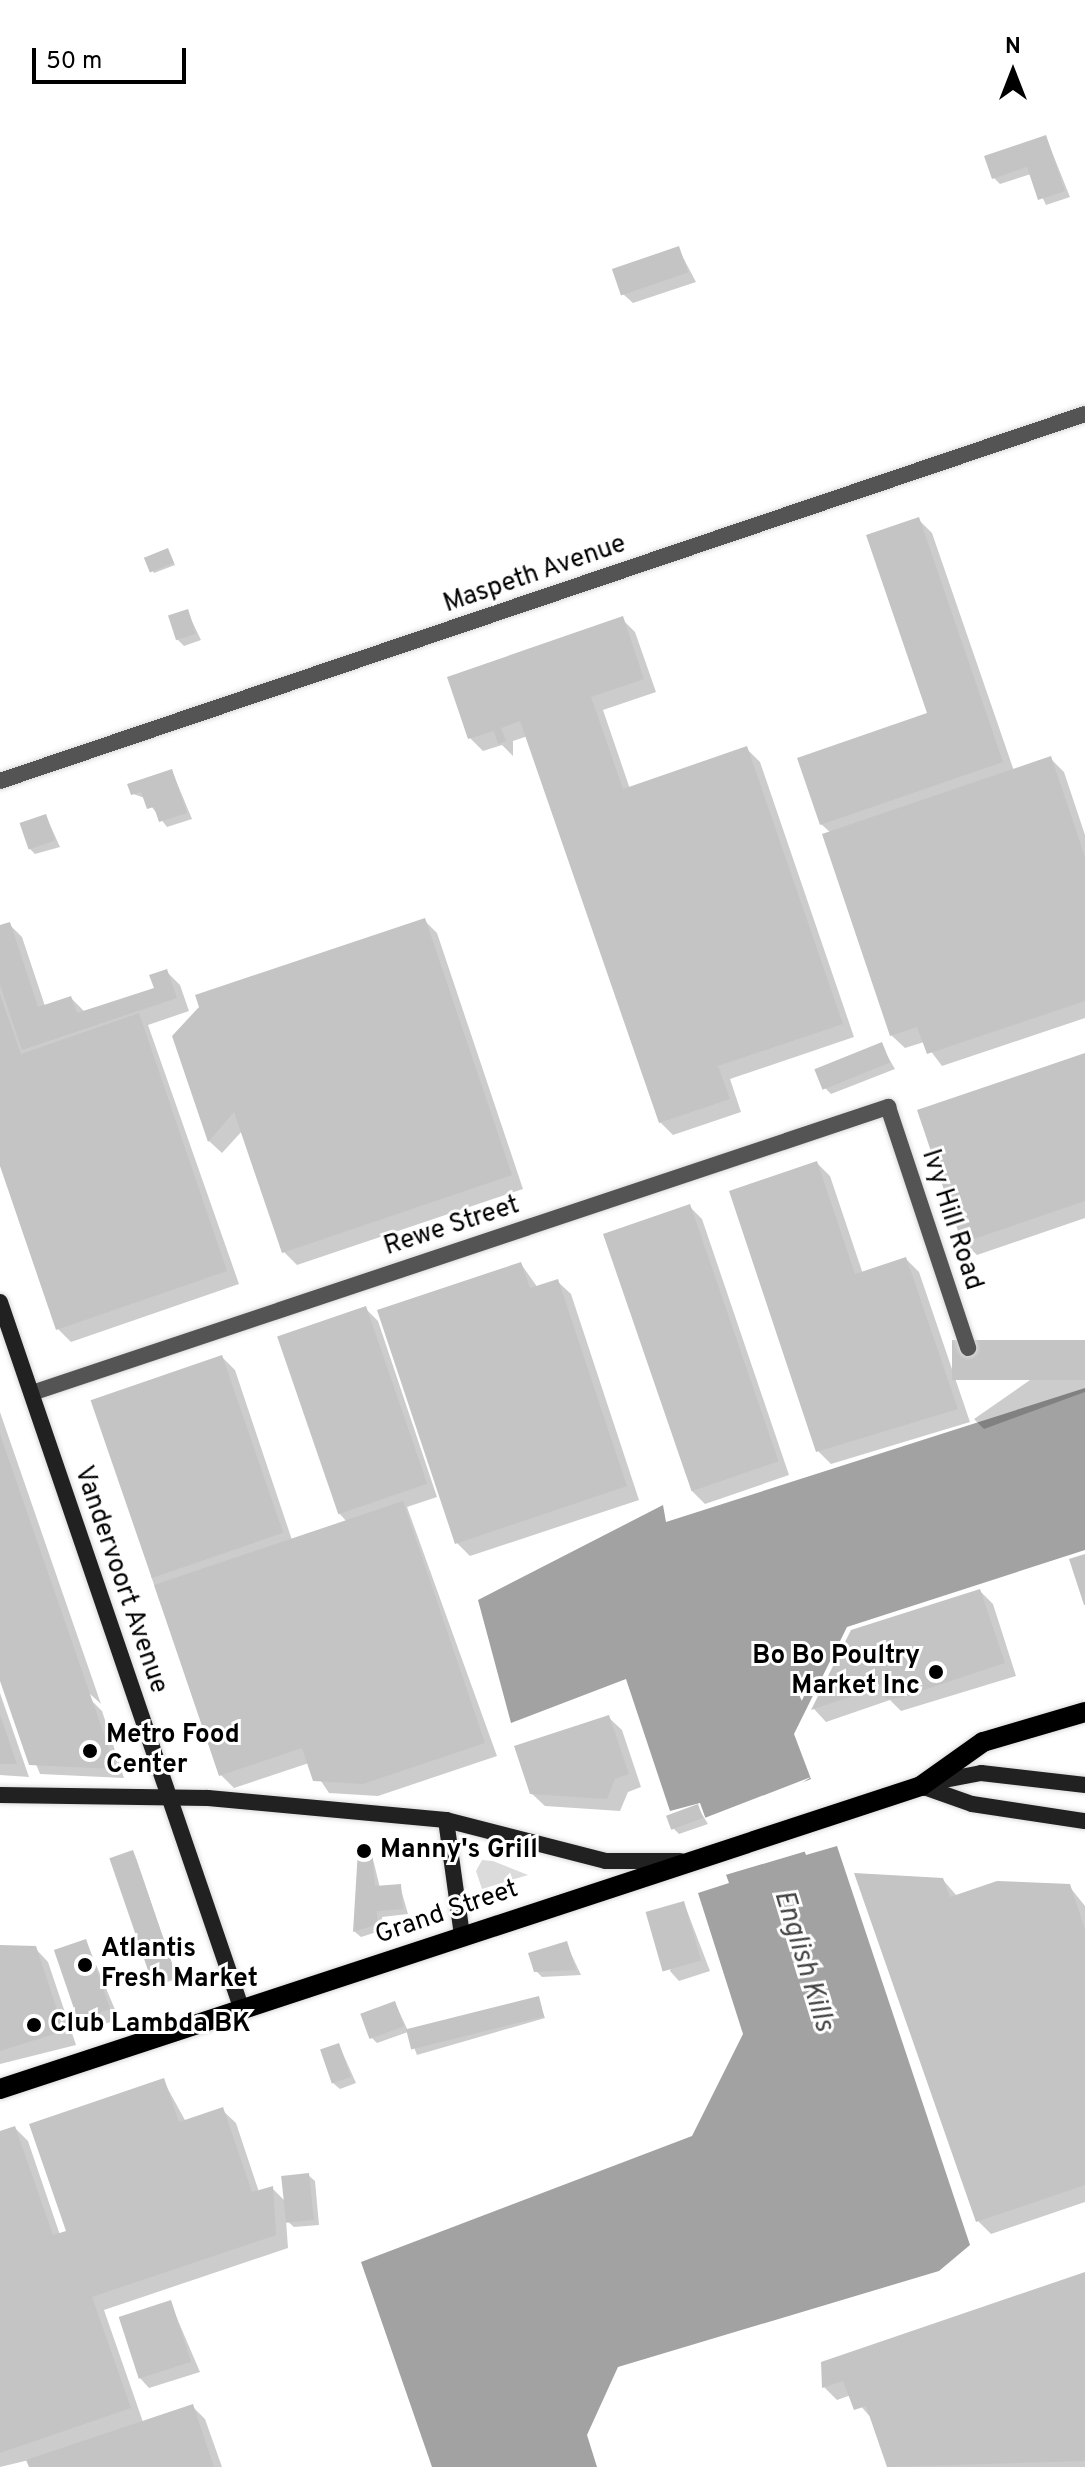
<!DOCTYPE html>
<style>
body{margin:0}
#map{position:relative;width:1085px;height:2467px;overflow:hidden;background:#fff;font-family:Overpass,sans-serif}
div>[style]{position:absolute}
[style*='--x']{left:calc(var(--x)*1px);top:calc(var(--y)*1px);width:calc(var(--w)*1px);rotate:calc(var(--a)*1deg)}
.green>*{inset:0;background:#dbdbdb}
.water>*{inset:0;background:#a2a2a2}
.pier>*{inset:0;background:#fff}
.shadow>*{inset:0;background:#0003}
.building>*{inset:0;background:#c4c4c4;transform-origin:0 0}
.roads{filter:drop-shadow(0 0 2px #dbdbdb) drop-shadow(0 0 2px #dbdbdb)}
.street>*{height:16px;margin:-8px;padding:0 8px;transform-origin:8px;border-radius:8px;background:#545454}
.secondary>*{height:16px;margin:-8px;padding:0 8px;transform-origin:8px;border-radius:8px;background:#212121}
.primary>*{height:20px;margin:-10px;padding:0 10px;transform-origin:10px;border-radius:10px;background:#000}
.dots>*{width:22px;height:22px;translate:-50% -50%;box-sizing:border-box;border:4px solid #fff;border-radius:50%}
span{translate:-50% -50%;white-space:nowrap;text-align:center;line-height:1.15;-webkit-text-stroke:6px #fff;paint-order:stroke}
.street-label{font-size:26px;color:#000}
.poi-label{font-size:26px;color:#000;font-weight:700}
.right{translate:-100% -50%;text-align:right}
.left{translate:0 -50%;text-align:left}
.water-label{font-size:28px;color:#434343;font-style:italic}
.north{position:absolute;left:973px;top:32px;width:80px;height:80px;-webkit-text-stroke:6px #fff;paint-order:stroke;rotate:0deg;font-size:22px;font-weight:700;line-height:32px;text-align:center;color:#000}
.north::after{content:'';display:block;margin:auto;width:28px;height:36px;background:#000;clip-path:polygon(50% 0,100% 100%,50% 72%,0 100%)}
.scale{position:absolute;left:32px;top:48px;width:154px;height:36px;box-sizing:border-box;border:4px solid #000;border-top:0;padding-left:10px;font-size:24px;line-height:28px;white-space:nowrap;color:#000;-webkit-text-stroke:6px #fff;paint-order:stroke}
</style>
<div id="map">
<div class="green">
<div style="clip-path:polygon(482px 1860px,493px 1861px,528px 1875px,482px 1889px,476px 1871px)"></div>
</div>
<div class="water">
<div style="clip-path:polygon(1085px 1388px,1085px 1550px,847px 1627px,794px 1734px,811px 1779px,782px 1791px,806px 1855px,837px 1846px,970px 2245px,939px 2271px,618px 2367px,587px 2435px,597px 2467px,432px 2467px,361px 2262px,692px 2136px,743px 2034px,698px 1893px,729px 1883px,700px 1803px,670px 1811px,626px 1679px,511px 1723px,478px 1600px,663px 1505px,666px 1522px)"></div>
</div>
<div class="pier">
<div style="clip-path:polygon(811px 1777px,787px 1793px,808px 1851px,820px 1847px,722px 1876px,702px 1819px)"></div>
</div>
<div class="shadow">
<div style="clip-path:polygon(1046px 137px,1070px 197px,1046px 205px,1031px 174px,1000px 184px,994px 178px)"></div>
<div style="clip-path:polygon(678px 248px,696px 282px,633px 303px,623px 294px)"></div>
<div style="clip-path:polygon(919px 520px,932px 533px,1014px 771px,1051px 759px,1064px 772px,1085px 835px,1085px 1018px,942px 1066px,924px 1042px,905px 1048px,891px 1035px,831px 833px,821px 824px,929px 714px)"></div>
<div style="clip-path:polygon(168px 550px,175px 565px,154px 573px,152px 570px)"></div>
<div style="clip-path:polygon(187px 611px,201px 640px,184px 646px,178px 640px)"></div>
<div style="clip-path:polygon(622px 619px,635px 632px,656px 692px,603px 710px,630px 789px,747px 749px,760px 762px,854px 1037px,730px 1079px,741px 1112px,673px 1135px,660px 1122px,528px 736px,513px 741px,513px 756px,502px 745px,483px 751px,470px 738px)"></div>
<div style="clip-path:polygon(172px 771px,192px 819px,167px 827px,145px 798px,133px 794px)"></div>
<div style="clip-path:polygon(46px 816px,60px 847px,35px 854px,29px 848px)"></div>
<div style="clip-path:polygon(424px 920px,437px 933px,523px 1189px,297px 1265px,284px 1252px,243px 1130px,222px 1153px,209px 1141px,174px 1037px)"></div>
<div style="clip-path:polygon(9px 924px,22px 937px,45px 1006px,71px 998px,84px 1011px,156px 989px,167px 972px,180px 985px,189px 1011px,148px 1025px,239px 1284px,71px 1342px,58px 1329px,0 1160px,0 927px)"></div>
<div style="clip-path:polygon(881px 1045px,895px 1069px,831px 1094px,825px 1088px)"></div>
<div style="clip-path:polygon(1085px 1055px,1085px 1218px,977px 1255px,964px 1242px)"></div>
<div style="clip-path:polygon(817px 1163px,830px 1176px,863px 1274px,906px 1259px,919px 1272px,970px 1422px,831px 1464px,818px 1451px)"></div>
<div style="clip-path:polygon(689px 1206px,702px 1219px,789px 1475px,705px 1504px,692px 1491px)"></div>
<div style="clip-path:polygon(521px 1264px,538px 1288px,557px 1281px,571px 1294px,639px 1500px,470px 1556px,457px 1543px)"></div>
<div style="clip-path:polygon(365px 1308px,378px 1321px,437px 1497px,407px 1507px,497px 1756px,378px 1796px,329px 1793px,309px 1763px,234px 1788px,221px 1775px,151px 1576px,222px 1357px,235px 1370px,292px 1540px,347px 1522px,339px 1513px)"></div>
<div style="clip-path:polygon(1085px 1342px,1085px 1392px,984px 1429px,974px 1419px)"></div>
<div style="clip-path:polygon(0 1412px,101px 1704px,89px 1693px,89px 1698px,102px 1711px,124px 1778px,40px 1774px,0 1675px)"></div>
<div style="clip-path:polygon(980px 1591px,993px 1604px,1016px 1676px,901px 1711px,890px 1700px,826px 1722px,814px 1709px,852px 1632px)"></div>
<div style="clip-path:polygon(0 1693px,29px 1777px,0 1775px)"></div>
<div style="clip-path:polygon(608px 1717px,622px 1730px,641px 1787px,628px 1792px,620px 1811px,545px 1806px,531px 1793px)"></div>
<div style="clip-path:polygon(697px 1806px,708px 1824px,679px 1834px,673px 1828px)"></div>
<div style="clip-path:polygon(371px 1851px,380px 1888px,400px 1886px,408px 1914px,382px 1917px,383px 1930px,361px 1937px,355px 1932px,360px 1852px)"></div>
<div style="clip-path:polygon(135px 1855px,177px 1979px,157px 1985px,154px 1982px)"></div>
<div style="clip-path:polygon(943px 1880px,957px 1896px,1069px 1886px,1085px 1906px,1085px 2202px,991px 2234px,978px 2221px)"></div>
<div style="clip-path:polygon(684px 1903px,710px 1971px,679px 1981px,670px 1971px)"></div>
<div style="clip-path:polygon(86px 1941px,119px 2019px,90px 2029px,80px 2019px)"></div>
<div style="clip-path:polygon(566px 1943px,581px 1975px,542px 1977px,536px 1971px)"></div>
<div style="clip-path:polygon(0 1947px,35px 1948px,48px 1962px,76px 2045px,0 2064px)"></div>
<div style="clip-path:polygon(538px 1999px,545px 2018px,417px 2055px,408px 2032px,377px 2043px,371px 2037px,395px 2003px,410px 2035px)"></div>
<div style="clip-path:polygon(339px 2045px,356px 2083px,340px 2089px,333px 2083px)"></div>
<div style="clip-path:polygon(163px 2080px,186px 2122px,222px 2110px,236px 2123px,259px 2192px,272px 2188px,285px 2201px,308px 2175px,315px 2181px,319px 2225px,294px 2227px,286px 2220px,288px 2248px,104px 2310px,143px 2422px,192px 2406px,205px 2419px,222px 2467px,31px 2467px,29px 2460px,0 2467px,0 2133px,15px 2128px,28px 2141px,60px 2235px,68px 2232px)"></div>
<div style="clip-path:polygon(1085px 2275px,1085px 2467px,889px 2467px,873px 2420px,851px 2395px,837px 2400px,824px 2387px,823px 2364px)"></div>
<div style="clip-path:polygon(170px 2302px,200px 2372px,149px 2388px,140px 2378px)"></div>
</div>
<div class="building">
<div style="clip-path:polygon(1046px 135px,1065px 191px,1038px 200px,1027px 167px,992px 179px,984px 156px)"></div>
<div style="left:679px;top:246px;width:28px;height:71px;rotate:71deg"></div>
<div style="clip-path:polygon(919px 517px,1003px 762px,820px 825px,797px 758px,927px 713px,866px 535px)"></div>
<div style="left:168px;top:548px;width:16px;height:26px;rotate:68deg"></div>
<div style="left:188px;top:609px;width:26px;height:21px;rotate:72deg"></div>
<div style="clip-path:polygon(623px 616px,644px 679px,591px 697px,623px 789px,747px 746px,843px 1024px,718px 1066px,730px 1099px,659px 1123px,520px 721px,501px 728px,506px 741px,498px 744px,494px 731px,468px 739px,447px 677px)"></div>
<div style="clip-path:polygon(1051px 756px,1085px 857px,1085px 1001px,927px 1054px,917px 1027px,890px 1036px,822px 834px)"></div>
<div style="clip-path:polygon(172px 769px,187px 813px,159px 822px,154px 807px,147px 809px,141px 792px,131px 795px,127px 784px)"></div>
<div style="left:46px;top:814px;width:28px;height:28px;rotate:71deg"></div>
<div style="clip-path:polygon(425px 918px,512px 1175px,282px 1253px,234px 1112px,208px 1142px,172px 1036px,199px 1007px,195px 995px)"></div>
<div style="clip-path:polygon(10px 922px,38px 1007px,71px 996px,77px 1013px,154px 988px,149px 975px,167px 969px,177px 998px,22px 1050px,0 985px,0 925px)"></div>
<div style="clip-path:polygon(0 994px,21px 1054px,139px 1013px,227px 1271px,56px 1330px,0 1166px)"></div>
<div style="left:882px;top:1042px;width:22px;height:73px;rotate:68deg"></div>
<div style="clip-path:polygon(1085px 1053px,1085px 1201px,962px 1243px,917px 1110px)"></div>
<div style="clip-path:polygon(817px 1161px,855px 1274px,906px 1257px,958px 1409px,816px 1452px,729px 1191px)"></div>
<div style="left:690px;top:1204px;width:272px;height:92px;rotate:71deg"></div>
<div style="clip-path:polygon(521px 1262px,530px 1288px,558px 1279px,627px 1486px,455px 1544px,377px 1310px)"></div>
<div style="left:366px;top:1306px;width:188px;height:94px;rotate:71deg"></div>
<div style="left:1085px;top:1340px;width:40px;height:133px;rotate:90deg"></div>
<div style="left:222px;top:1355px;width:188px;height:139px;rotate:71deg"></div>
<div style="clip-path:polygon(0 1434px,116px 1769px,29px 1765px,0 1681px)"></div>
<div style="clip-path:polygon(403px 1501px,485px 1743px,363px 1784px,313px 1781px,302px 1748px,219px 1776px,154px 1585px)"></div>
<div style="clip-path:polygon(1085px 1554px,1085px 1605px,1084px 1605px,1069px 1559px)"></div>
<div style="clip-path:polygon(980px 1589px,1005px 1663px,900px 1698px,886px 1699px,882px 1686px,811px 1710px,851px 1630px)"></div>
<div style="clip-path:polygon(0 1715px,17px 1764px,0 1764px)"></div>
<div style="clip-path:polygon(609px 1715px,629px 1774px,615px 1779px,607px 1799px,530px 1794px,514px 1746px)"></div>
<div style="left:698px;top:1804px;width:15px;height:34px;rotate:70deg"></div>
<div style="clip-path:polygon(372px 1849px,375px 1886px,401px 1884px,403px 1909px,377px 1911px,378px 1924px,353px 1932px,358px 1850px)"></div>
<div style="left:133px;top:1850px;width:134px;height:25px;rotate:71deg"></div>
<div style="clip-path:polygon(854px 1873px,943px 1878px,950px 1897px,997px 1881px,1070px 1884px,1085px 1929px,1085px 2185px,976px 2222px)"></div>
<div style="left:684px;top:1901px;width:62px;height:40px;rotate:74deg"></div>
<div style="left:86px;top:1939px;width:74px;height:34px;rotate:71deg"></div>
<div style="clip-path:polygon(567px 1941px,576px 1970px,534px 1972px,528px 1953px)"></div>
<div style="clip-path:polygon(0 1945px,36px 1946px,64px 2031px,0 2051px)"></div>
<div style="left:539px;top:1996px;width:21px;height:137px;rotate:76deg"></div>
<div style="left:395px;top:2001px;width:27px;height:37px;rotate:70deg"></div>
<div style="left:339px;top:2043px;width:36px;height:20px;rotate:71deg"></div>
<div style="clip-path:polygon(164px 2078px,179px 2122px,223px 2107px,252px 2192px,273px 2186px,276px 2235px,92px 2297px,131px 2408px,0 2453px,0 2131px,15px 2126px,53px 2235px,66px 2231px,29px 2124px)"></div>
<div style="left:309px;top:2173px;width:47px;height:28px;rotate:84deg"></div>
<div style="clip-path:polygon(1085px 2272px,1085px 2461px,887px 2467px,866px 2406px,854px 2410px,843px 2381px,822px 2388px,821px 2362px)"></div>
<div style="left:171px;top:2300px;width:65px;height:55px;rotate:72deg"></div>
<div style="clip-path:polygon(193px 2404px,214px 2467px,29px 2467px,26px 2460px)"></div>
</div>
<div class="roads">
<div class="street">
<div style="--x:0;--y:781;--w:1145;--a:-18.69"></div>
<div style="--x:32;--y:1393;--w:903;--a:-18.48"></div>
<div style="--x:888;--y:1107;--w:254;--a:71.6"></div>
</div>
<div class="secondary">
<div style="--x:0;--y:1302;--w:748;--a:71.13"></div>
<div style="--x:934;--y:1782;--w:48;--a:-10.8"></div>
<div style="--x:981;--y:1773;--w:105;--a:6.6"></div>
<div style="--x:921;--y:1786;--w:54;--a:19.4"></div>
<div style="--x:972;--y:1804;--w:114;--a:8.6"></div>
<div style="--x:0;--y:1795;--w:208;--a:0.8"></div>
<div style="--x:208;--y:1798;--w:239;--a:5.3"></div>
<div style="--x:446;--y:1820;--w:165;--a:14.4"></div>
<div style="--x:606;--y:1861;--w:74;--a:0"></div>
<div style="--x:446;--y:1820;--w:116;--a:82.1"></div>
</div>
<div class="primary">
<div style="--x:0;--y:2089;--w:970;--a:-18.21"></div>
<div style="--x:921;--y:1786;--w:76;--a:-35.4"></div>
<div style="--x:983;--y:1742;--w:106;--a:-16.4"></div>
</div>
</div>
<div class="dots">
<div style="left:936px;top:1672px;background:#000"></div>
<div style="left:90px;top:1751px;background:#000"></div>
<div style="left:364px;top:1851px;background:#000"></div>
<div style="left:85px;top:1965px;background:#000"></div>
<div style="left:34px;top:2025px;background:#000"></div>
</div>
<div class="street-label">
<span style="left:535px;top:575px;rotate:-19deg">Maspeth Avenue</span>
<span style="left:951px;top:1220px;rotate:72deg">Ivy Hill Road</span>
<span style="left:452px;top:1227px;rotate:-18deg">Rewe Street</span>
<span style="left:120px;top:1580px;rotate:71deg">Vandervoort Avenue</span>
<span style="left:447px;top:1913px;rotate:-19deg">Grand Street</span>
</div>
<div class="poi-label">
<span class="right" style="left:920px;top:1672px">Bo Bo Poultry<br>Market Inc</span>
<span class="left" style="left:106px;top:1751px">Metro Food<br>Center</span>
<span class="left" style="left:380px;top:1851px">Manny's Grill</span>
<span class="left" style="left:101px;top:1965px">Atlantis<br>Fresh Market</span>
<span class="left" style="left:50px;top:2025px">Club Lambda BK</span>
</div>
<div class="water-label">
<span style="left:803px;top:1961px;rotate:73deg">English Kills</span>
</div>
<div class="north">N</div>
<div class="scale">50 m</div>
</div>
